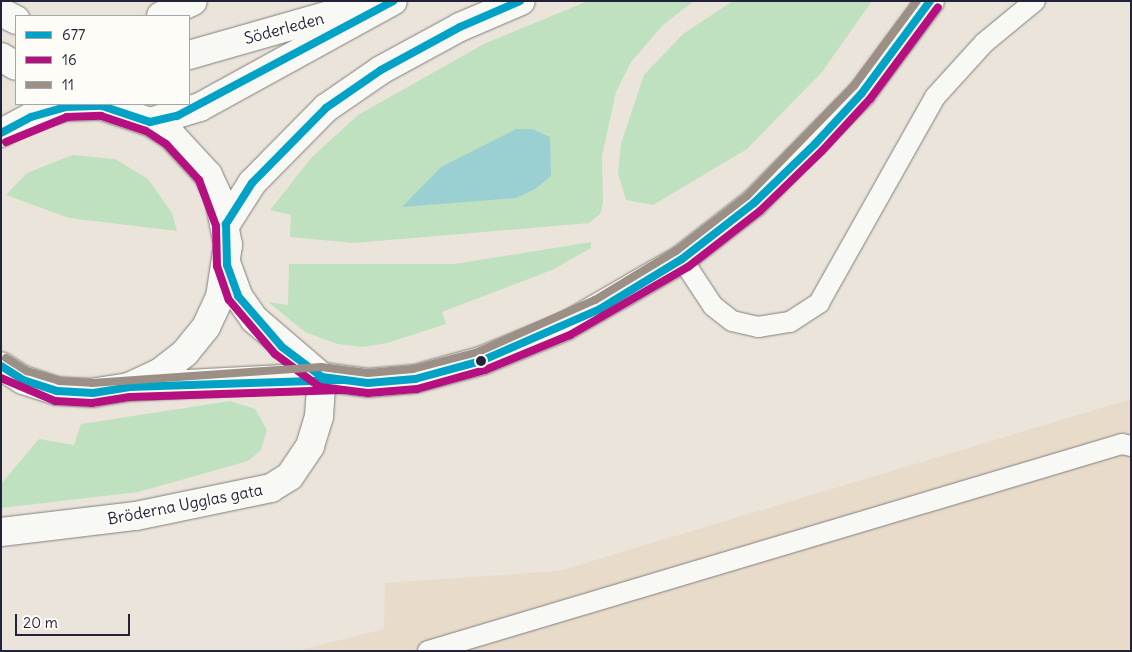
<!DOCTYPE html>
<meta charset="utf-8">
<style>
body{margin:0}
#map{position:relative;width:1132px;height:652px;overflow:hidden;background:#eae4da;font-family:Delius,sans-serif}
div>[style]{position:absolute}
[style*='--x']{left:calc(var(--x)*1px);top:calc(var(--y)*1px);width:calc(var(--w)*1px);rotate:calc(var(--a)*1deg)}
.built>*{inset:0;background:#e8dbca}
.green>*{inset:0;background:#bfe1c0}
.water>*{inset:0;background:#9ad0d2}
.roads{filter:drop-shadow(0 0 1px #807e7e) drop-shadow(0 0 1px #807e7e)}
.service>*{height:20px;margin:-10px;padding:0 10px;transform-origin:10px;border-radius:10px;background:#f8f8f4}
.minor>*{height:28px;margin:-14px;padding:0 14px;transform-origin:14px;border-radius:14px;background:#f8f8f4}
.secondary>*{height:28px;margin:-14px;padding:0 14px;transform-origin:14px;border-radius:14px;background:#f8f8f4}
.primary>*{height:28px;margin:-14px;padding:0 14px;transform-origin:14px;border-radius:14px;background:#f8f8f4}
.bus-1>*{height:8px;margin:-4px;padding:0 4px;transform-origin:4px;border-radius:4px;background:#02a2c7}
.bus-2>*{height:8px;margin:-4px;padding:0 4px;transform-origin:4px;border-radius:4px;background:#b60f80}
.bus-3>*{height:8px;margin:-4px;padding:0 4px;transform-origin:4px;border-radius:4px;background:#9c8f85}
.dots>*{width:14px;height:14px;translate:-50% -50%;box-sizing:border-box;border:2px solid #fdfcf7;border-radius:50%}
span{translate:-50% -50%;white-space:nowrap;text-align:center;line-height:1.15;-webkit-text-stroke:4px #fdfcf7;paint-order:stroke}
.street-label{font-size:16px;color:#22223b}
.frame{position:absolute;inset:0;border:2px solid #22223b;pointer-events:none}
.legend{position:absolute;left:15px;top:15px;width:175px;height:90px;box-sizing:border-box;background:#fdfcf7;border:1px solid #a5a5ac;margin:0;padding:6px 9px;list-style:none;font-size:15px;color:#22223b}
.legend li{display:flex;align-items:center;gap:10px;height:25px}
.legend b{width:25px;border:1px solid #a5a5ac}
.scale{position:absolute;left:15px;top:614px;width:115px;height:22px;box-sizing:border-box;border:2px solid #22223b;border-top:0;padding-left:6px;font-size:15px;line-height:18px;white-space:nowrap;color:#22223b;-webkit-text-stroke:4px #fdfcf7;paint-order:stroke}
</style>
<div id="map">
<div class="built">
<div style="clip-path:polygon(1131px 399px,1131px 651px,296px 651px,384px 629px,385px 583px,559px 571px)"></div>
</div>
<div class="green">
<div style="clip-path:polygon(evenodd,588px 1px,694px 1px,664px 24px,631px 62px,616px 92px,602px 156px,603px 202px,601px 213px,589px 223px,354px 243px,290px 237px,291px 215px,270px 210px,312px 157px,358px 115px,484px 44px,588px 1px,458px 160px,403px 207px,441px 167px,458px 160px)"></div>
<div style="clip-path:polygon(733px 1px,872px 1px,822px 72px,747px 149px,653px 205px,626px 200px,618px 173px,621px 144px,644px 75px,683px 34px)"></div>
<div style="clip-path:polygon(72px 155px,115px 159px,148px 179px,172px 213px,177px 231px,69px 218px,6px 195px,27px 173px)"></div>
<div style="clip-path:polygon(591px 242px,591px 248px,552px 270px,442px 312px,446px 324px,387px 343px,363px 347px,337px 344px,305px 332px,268px 302px,288px 305px,289px 264px,455px 264px)"></div>
<div style="clip-path:polygon(230px 401px,255px 409px,267px 430px,261px 450px,248px 461px,138px 492px,1px 508px,1px 484px,39px 439px,74px 445px,81px 424px)"></div>
</div>
<div class="water">
<div style="clip-path:polygon(516px 129px,532px 129px,550px 137px,551px 176px,535px 189px,516px 198px,402px 207px,441px 167px)"></div>
</div>
<div class="roads">
<div class="service">
<div style="--x:682;--y:259;--w:56;--a:56.6"></div>
<div style="--x:713;--y:306;--w:24;--a:38"></div>
<div style="--x:732;--y:321;--w:27;--a:13"></div>
<div style="--x:758;--y:327;--w:32;--a:-9"></div>
<div style="--x:790;--y:322;--w:35;--a:-33"></div>
<div style="--x:819;--y:303;--w:236;--a:-60.6"></div>
<div style="--x:935;--y:97;--w:73;--a:-47.8"></div>
<div style="--x:984;--y:43;--w:66;--a:-39.5"></div>
<div style="--x:428;--y:651;--w:724;--a:-16.61"></div>
<div style="--x:1122;--y:444;--w:9;--a:13"></div>
</div>
<div class="minor">
<div style="--x:161;--y:16;--w:35;--a:-25"></div>
<div style="--x:1;--y:532;--w:136;--a:-6.8"></div>
<div style="--x:136;--y:516;--w:138;--a:-11.7"></div>
<div style="--x:271;--y:488;--w:22;--a:-32"></div>
<div style="--x:290;--y:476;--w:36;--a:-56"></div>
<div style="--x:310;--y:446;--w:31;--a:-73"></div>
<div style="--x:319;--y:416;--w:39;--a:-86"></div>
</div>
<div class="secondary">
<div style="--x:1;--y:12;--w:17;--a:28"></div>
<div style="--x:189;--y:55;--w:198;--a:-15.9"></div>
<div style="--x:1;--y:57;--w:17;--a:31"></div>
<div style="--x:227;--y:265;--w:33;--a:70"></div>
<div style="--x:238;--y:296;--w:28;--a:55"></div>
<div style="--x:254;--y:319;--w:89;--a:40.5"></div>
<div style="--x:129;--y:387;--w:193;--a:-3"></div>
<div style="--x:322;--y:377;--w:46;--a:7.4"></div>
<div style="--x:368;--y:383;--w:47;--a:-4.9"></div>
<div style="--x:415;--y:379;--w:68;--a:-15.3"></div>
<div style="--x:481;--y:361;--w:92;--a:-22.4"></div>
<div style="--x:566;--y:326;--w:134;--a:-30"></div>
<div style="--x:682;--y:259;--w:91;--a:-37.9"></div>
<div style="--x:754;--y:203;--w:154;--a:-45.5"></div>
<div style="--x:862;--y:93;--w:114;--a:-53.5"></div>
</div>
<div class="primary">
<div style="--x:150;--y:122;--w:52;--a:-16.7"></div>
<div style="--x:200;--y:107;--w:220;--a:-28.8"></div>
<div style="--x:1;--y:133;--w:34;--a:-28"></div>
<div style="--x:31;--y:117;--w:35;--a:-16"></div>
<div style="--x:65;--y:107;--w:37;--a:-2"></div>
<div style="--x:102;--y:106;--w:51;--a:18.4"></div>
<div style="--x:150;--y:122;--w:26;--a:32"></div>
<div style="--x:172;--y:136;--w:53;--a:47.3"></div>
<div style="--x:208;--y:175;--w:26;--a:65"></div>
<div style="--x:219;--y:199;--w:47;--a:78.9"></div>
<div style="--x:228;--y:245;--w:53;--a:98.7"></div>
<div style="--x:220;--y:297;--w:33;--a:115"></div>
<div style="--x:206;--y:327;--w:33;--a:129"></div>
<div style="--x:185;--y:353;--w:33;--a:142"></div>
<div style="--x:159;--y:373;--w:33;--a:155"></div>
<div style="--x:129;--y:387;--w:36;--a:171"></div>
<div style="--x:93;--y:393;--w:36;--a:-177"></div>
<div style="--x:57;--y:391;--w:36;--a:-162"></div>
<div style="--x:23;--y:380;--w:26;--a:-148"></div>
<div style="--x:226;--y:224;--w:49;--a:-57.6"></div>
<div style="--x:252;--y:183;--w:105;--a:-45.4"></div>
<div style="--x:326;--y:108;--w:67;--a:-34.6"></div>
<div style="--x:381;--y:70;--w:90;--a:-28.6"></div>
<div style="--x:460;--y:27;--w:66;--a:-23.1"></div>
</div>
</div>
<div class="bus-1">
<div style="--x:520;--y:1;--w:65;--a:156.6"></div>
<div style="--x:460;--y:27;--w:90;--a:151.4"></div>
<div style="--x:381;--y:70;--w:67;--a:145.4"></div>
<div style="--x:326;--y:108;--w:105;--a:134.6"></div>
<div style="--x:252;--y:183;--w:49;--a:122.4"></div>
<div style="--x:226;--y:224;--w:41;--a:88.6"></div>
<div style="--x:227;--y:265;--w:33;--a:70"></div>
<div style="--x:238;--y:296;--w:67;--a:49.2"></div>
<div style="--x:282;--y:347;--w:50;--a:36.9"></div>
<div style="--x:322;--y:377;--w:46;--a:7.4"></div>
<div style="--x:368;--y:383;--w:47;--a:-4.9"></div>
<div style="--x:415;--y:379;--w:68;--a:-15.3"></div>
<div style="--x:481;--y:361;--w:130;--a:-23.6"></div>
<div style="--x:600;--y:309;--w:96;--a:-31.4"></div>
<div style="--x:682;--y:259;--w:91;--a:-37.9"></div>
<div style="--x:754;--y:203;--w:85;--a:-44"></div>
<div style="--x:815;--y:144;--w:69;--a:-47.3"></div>
<div style="--x:862;--y:93;--w:114;--a:-53.5"></div>
<div style="--x:1;--y:133;--w:34;--a:-28"></div>
<div style="--x:31;--y:117;--w:35;--a:-16"></div>
<div style="--x:65;--y:107;--w:37;--a:-2"></div>
<div style="--x:102;--y:106;--w:51;--a:18.4"></div>
<div style="--x:150;--y:122;--w:28;--a:-13"></div>
<div style="--x:177;--y:116;--w:245;--a:-28"></div>
<div style="--x:1;--y:366;--w:26;--a:32"></div>
<div style="--x:23;--y:380;--w:36;--a:18"></div>
<div style="--x:57;--y:391;--w:36;--a:3"></div>
<div style="--x:93;--y:393;--w:36;--a:-9"></div>
<div style="--x:129;--y:387;--w:213;--a:-1.9"></div>
</div>
<div class="bus-2">
<div style="--x:6;--y:142;--w:66;--a:-22.3"></div>
<div style="--x:67;--y:117;--w:34;--a:-2"></div>
<div style="--x:101;--y:116;--w:47;--a:18.4"></div>
<div style="--x:146;--y:131;--w:24;--a:33"></div>
<div style="--x:166;--y:144;--w:49;--a:47.5"></div>
<div style="--x:199;--y:180;--w:49;--a:69.7"></div>
<div style="--x:216;--y:226;--w:40;--a:88.6"></div>
<div style="--x:217;--y:266;--w:36;--a:71"></div>
<div style="--x:229;--y:300;--w:71;--a:49.6"></div>
<div style="--x:275;--y:354;--w:56;--a:36.3"></div>
<div style="--x:320;--y:387;--w:48;--a:7.1"></div>
<div style="--x:368;--y:393;--w:49;--a:-4.7"></div>
<div style="--x:417;--y:389;--w:71;--a:-15.6"></div>
<div style="--x:485;--y:370;--w:92;--a:-22.4"></div>
<div style="--x:570;--y:335;--w:136;--a:-30"></div>
<div style="--x:688;--y:267;--w:91;--a:-37.9"></div>
<div style="--x:760;--y:211;--w:86;--a:-44.1"></div>
<div style="--x:822;--y:151;--w:71;--a:-47.3"></div>
<div style="--x:870;--y:99;--w:114;--a:-53.5"></div>
<div style="--x:1;--y:378;--w:59;--a:23.1"></div>
<div style="--x:55;--y:401;--w:37;--a:3"></div>
<div style="--x:92;--y:403;--w:38;--a:-9"></div>
<div style="--x:130;--y:397;--w:212;--a:-1.9"></div>
</div>
<div class="bus-3">
<div style="--x:6;--y:358;--w:25;--a:32"></div>
<div style="--x:27;--y:371;--w:34;--a:17"></div>
<div style="--x:59;--y:381;--w:33;--a:3"></div>
<div style="--x:92;--y:383;--w:230;--a:-4"></div>
<div style="--x:321;--y:367;--w:47;--a:7.3"></div>
<div style="--x:368;--y:373;--w:45;--a:-5.1"></div>
<div style="--x:413;--y:369;--w:67;--a:-14.7"></div>
<div style="--x:478;--y:352;--w:128;--a:-24"></div>
<div style="--x:595;--y:300;--w:95;--a:-31.2"></div>
<div style="--x:676;--y:251;--w:90;--a:-37.8"></div>
<div style="--x:747;--y:196;--w:153;--a:-45.8"></div>
<div style="--x:854;--y:86;--w:106;--a:-53.5"></div>
</div>
<div class="dots">
<div style="left:481px;top:361px;background:#22223b"></div>
</div>
<div class="street-label">
<span style="left:284px;top:28px;rotate:-15deg">Söderleden</span>
<span style="left:185px;top:504px;rotate:-11deg">Bröderna Ugglas gata</span>
</div>
<div class="frame"></div>
<ul class="legend">
<li><b style="height:6px;background:#02a2c7"></b>677</li>
<li><b style="height:6px;background:#b60f80"></b>16</li>
<li><b style="height:6px;background:#9c8f85"></b>11</li>
</ul>
<div class="scale">20 m</div>
</div>
